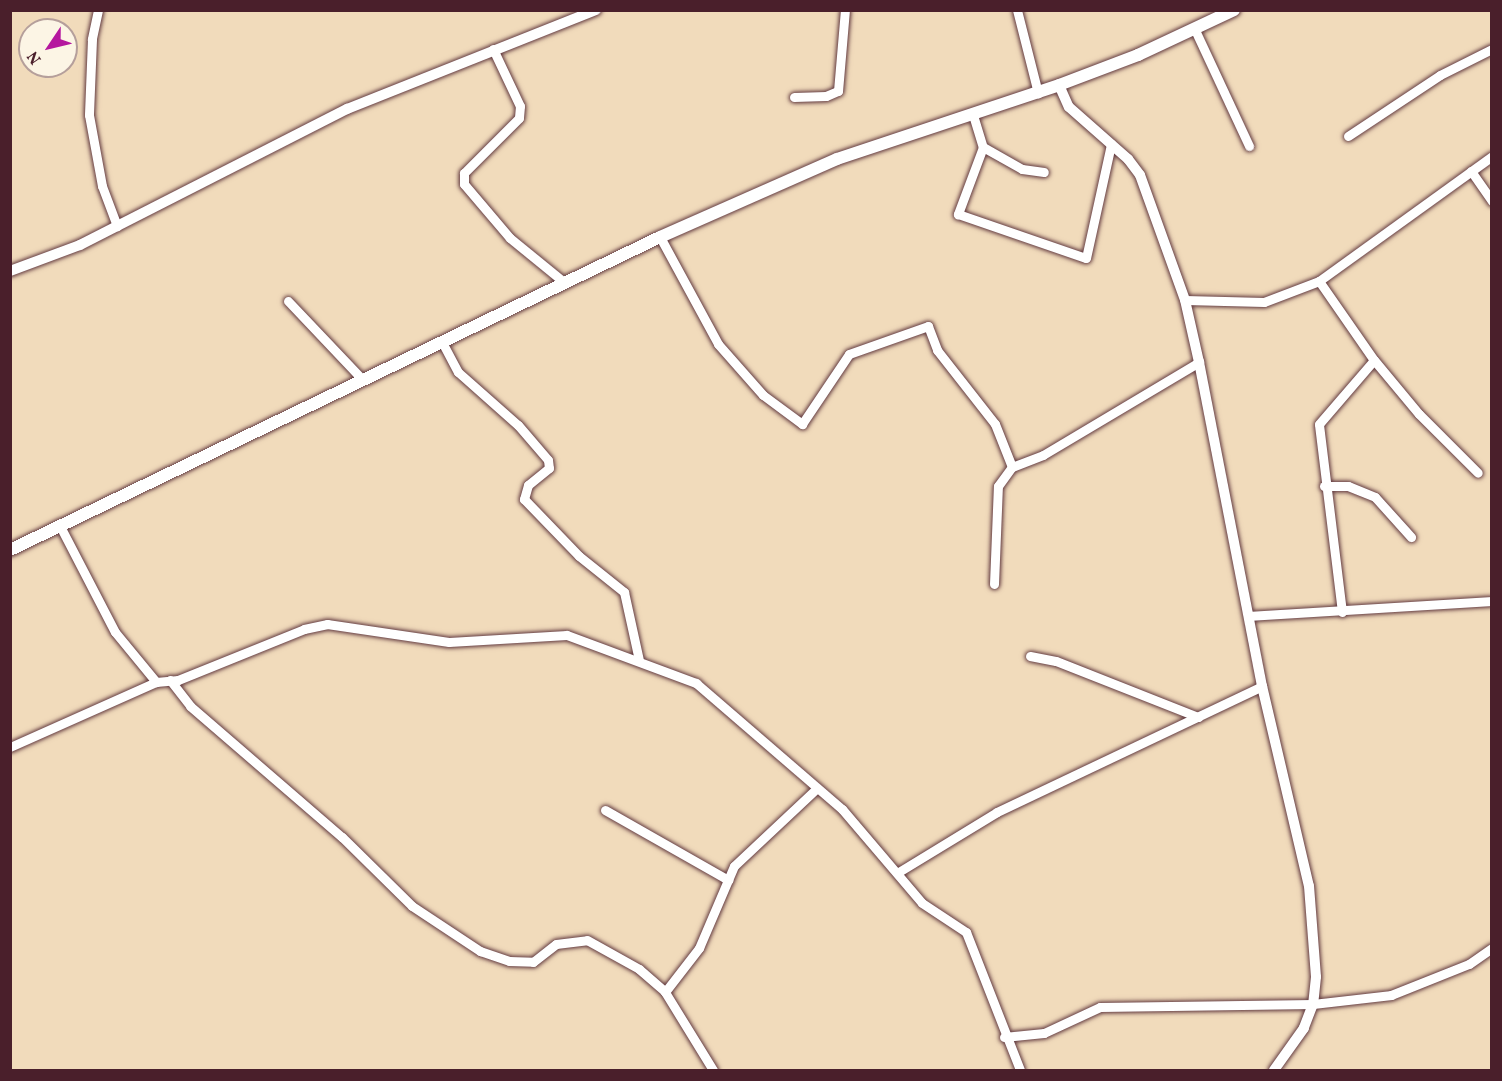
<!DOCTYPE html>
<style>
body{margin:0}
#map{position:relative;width:1502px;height:1081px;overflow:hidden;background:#f1dbbb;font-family:Vollkorn,serif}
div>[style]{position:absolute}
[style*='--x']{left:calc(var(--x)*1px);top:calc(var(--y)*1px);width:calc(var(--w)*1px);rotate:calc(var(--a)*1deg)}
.roads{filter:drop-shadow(0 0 2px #633b41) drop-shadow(0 0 2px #633b41)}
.minor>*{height:9px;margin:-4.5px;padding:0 4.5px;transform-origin:4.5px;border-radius:4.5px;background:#fff}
.tertiary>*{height:10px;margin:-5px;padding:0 5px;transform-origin:5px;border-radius:5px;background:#fff}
.secondary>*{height:12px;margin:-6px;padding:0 6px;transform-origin:6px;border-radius:6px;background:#fff}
span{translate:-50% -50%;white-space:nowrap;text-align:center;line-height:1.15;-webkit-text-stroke:5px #fcf5e5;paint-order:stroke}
.frame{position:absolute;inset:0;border:12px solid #4a1f2b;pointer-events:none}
.north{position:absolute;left:18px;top:18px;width:60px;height:60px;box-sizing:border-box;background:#fcf5e5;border:2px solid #b59f9b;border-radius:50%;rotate:235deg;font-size:16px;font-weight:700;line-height:24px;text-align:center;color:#4a1f2b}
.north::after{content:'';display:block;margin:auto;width:21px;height:27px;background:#b5179e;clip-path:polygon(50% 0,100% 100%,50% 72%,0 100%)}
</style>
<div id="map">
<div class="roads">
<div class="minor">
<div style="--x:98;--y:10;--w:30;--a:102"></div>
<div style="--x:92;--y:39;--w:76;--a:92.3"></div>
<div style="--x:89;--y:115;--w:72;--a:79.6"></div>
<div style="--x:102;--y:186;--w:43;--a:69.4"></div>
<div style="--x:1017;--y:10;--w:86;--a:75.8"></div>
<div style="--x:1195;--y:30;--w:128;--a:65"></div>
<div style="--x:493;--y:49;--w:63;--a:64.7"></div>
<div style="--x:520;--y:106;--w:12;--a:95"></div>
<div style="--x:519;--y:118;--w:78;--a:135"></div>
<div style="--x:464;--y:173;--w:11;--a:90"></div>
<div style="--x:464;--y:184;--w:71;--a:49.6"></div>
<div style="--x:510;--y:238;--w:71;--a:39.3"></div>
<div style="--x:794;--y:97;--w:32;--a:-2"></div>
<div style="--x:826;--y:96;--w:13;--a:-23"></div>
<div style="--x:838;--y:91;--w:81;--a:-85.1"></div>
<div style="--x:973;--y:115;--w:34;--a:73"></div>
<div style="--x:983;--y:147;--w:72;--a:110.5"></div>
<div style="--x:958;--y:214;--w:135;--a:19"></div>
<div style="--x:1086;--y:258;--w:117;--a:-77.6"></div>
<div style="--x:1348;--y:136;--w:110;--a:-33.5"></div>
<div style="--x:1440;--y:75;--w:58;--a:-26.6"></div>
<div style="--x:983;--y:147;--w:45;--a:29.4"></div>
<div style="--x:1022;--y:169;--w:22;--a:8"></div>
<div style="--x:1471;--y:171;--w:37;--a:55"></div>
<div style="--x:660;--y:237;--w:122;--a:61.5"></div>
<div style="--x:718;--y:344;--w:68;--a:48.6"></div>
<div style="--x:763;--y:395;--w:49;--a:36.6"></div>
<div style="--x:802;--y:424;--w:84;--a:-56.1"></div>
<div style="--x:849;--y:354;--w:84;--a:-19.5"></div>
<div style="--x:928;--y:326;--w:26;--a:69"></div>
<div style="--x:937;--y:350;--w:94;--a:51.9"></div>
<div style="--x:995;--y:424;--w:46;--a:68.4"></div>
<div style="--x:1012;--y:467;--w:33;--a:-21"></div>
<div style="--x:1043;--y:455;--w:182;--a:-30.8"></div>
<div style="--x:1319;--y:281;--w:96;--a:55.2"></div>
<div style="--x:1374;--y:360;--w:70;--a:50.2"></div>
<div style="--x:1419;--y:414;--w:83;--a:45"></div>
<div style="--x:1185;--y:300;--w:79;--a:1.5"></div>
<div style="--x:1264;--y:302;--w:59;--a:-20.9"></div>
<div style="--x:1319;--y:281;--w:213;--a:-35.8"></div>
<div style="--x:288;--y:301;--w:109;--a:46.5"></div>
<div style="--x:442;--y:342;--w:34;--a:62"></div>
<div style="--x:458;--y:372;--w:80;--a:41.5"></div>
<div style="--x:518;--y:425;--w:46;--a:49.4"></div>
<div style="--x:548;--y:460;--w:8;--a:83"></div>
<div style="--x:549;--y:468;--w:27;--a:141"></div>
<div style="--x:528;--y:485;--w:15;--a:106"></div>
<div style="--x:524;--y:499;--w:79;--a:46"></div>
<div style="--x:579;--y:556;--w:58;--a:38.7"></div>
<div style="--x:624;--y:592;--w:70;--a:77.6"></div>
<div style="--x:1324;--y:486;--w:24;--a:0"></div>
<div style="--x:1348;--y:486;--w:29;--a:22"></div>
<div style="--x:1375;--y:497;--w:54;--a:48"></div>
<div style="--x:60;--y:526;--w:119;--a:62.6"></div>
<div style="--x:115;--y:632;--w:65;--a:50.6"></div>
<div style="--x:994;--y:584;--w:98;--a:-87.7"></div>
<div style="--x:998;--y:486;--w:24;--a:-54"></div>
<div style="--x:1342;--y:612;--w:189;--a:-97"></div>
<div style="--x:1319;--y:424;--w:84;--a:-49.3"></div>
<div style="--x:1248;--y:616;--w:244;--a:-3.5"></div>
<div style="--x:1030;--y:656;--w:26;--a:11"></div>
<div style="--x:1056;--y:661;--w:153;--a:21.5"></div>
<div style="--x:170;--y:680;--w:33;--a:52"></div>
<div style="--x:190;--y:706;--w:201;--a:40.8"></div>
<div style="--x:342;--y:837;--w:98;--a:44.6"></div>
<div style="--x:412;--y:906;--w:82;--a:33.5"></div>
<div style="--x:480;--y:951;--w:31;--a:19"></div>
<div style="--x:509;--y:961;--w:24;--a:2"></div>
<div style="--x:533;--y:962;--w:29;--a:-38"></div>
<div style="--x:556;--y:944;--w:31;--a:-7"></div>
<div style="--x:587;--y:940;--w:60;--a:29.1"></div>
<div style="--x:639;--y:969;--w:35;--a:41"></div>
<div style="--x:665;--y:992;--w:92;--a:58.4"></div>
<div style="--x:10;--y:747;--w:160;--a:-24"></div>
<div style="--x:156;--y:682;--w:22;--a:-5"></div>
<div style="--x:178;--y:680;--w:136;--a:-22"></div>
<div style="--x:304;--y:629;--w:24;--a:-12"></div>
<div style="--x:327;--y:624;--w:123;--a:8.4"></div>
<div style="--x:449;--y:642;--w:118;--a:-3.4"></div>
<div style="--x:567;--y:635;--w:138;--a:20.4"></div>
<div style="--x:696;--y:683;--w:193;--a:40.8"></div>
<div style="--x:842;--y:809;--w:123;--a:49.6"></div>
<div style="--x:922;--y:903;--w:53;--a:33.4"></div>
<div style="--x:966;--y:932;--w:148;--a:68.6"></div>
<div style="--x:605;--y:810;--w:142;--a:29.6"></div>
<div style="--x:897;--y:873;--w:117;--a:-31.4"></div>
<div style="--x:997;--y:812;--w:293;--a:-25.4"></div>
<div style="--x:665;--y:992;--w:56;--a:-52.3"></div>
<div style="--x:699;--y:948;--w:89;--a:-66.9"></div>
<div style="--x:734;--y:866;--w:114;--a:-43.2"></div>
<div style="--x:1004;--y:1037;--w:40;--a:-5.7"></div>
<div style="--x:1044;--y:1033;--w:62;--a:-24.9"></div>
<div style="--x:1100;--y:1007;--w:213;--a:-0.8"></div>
<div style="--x:1313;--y:1004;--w:79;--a:-6.6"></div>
<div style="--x:1391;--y:995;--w:84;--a:-21.7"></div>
<div style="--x:1469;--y:964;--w:28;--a:-35"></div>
</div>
<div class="tertiary">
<div style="--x:1059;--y:85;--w:24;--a:66"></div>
<div style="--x:1069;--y:107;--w:79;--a:41.4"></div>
<div style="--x:1128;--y:159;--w:20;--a:53"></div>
<div style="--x:1140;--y:175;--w:133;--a:70.2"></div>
<div style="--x:1185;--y:300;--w:64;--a:77.3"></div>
<div style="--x:1199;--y:362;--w:330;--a:79"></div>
<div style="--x:1262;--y:686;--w:205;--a:76.8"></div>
<div style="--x:1309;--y:886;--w:91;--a:85.6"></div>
<div style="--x:1316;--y:977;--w:27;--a:96"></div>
<div style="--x:1313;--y:1004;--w:26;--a:111"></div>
<div style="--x:1304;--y:1028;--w:52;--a:125.5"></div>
<div style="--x:10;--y:271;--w:75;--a:-20.4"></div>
<div style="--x:80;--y:245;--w:300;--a:-27"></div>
<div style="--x:347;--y:109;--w:268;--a:-21.7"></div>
</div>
<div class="secondary">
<div style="--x:10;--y:550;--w:721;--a:-25.71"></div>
<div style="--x:660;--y:237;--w:193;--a:-23.8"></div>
<div style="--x:837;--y:159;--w:234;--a:-18.4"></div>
<div style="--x:1059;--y:85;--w:85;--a:-20.8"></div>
<div style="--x:1138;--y:55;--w:106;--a:-25.1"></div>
</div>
</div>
<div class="frame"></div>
<div class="north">N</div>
</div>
